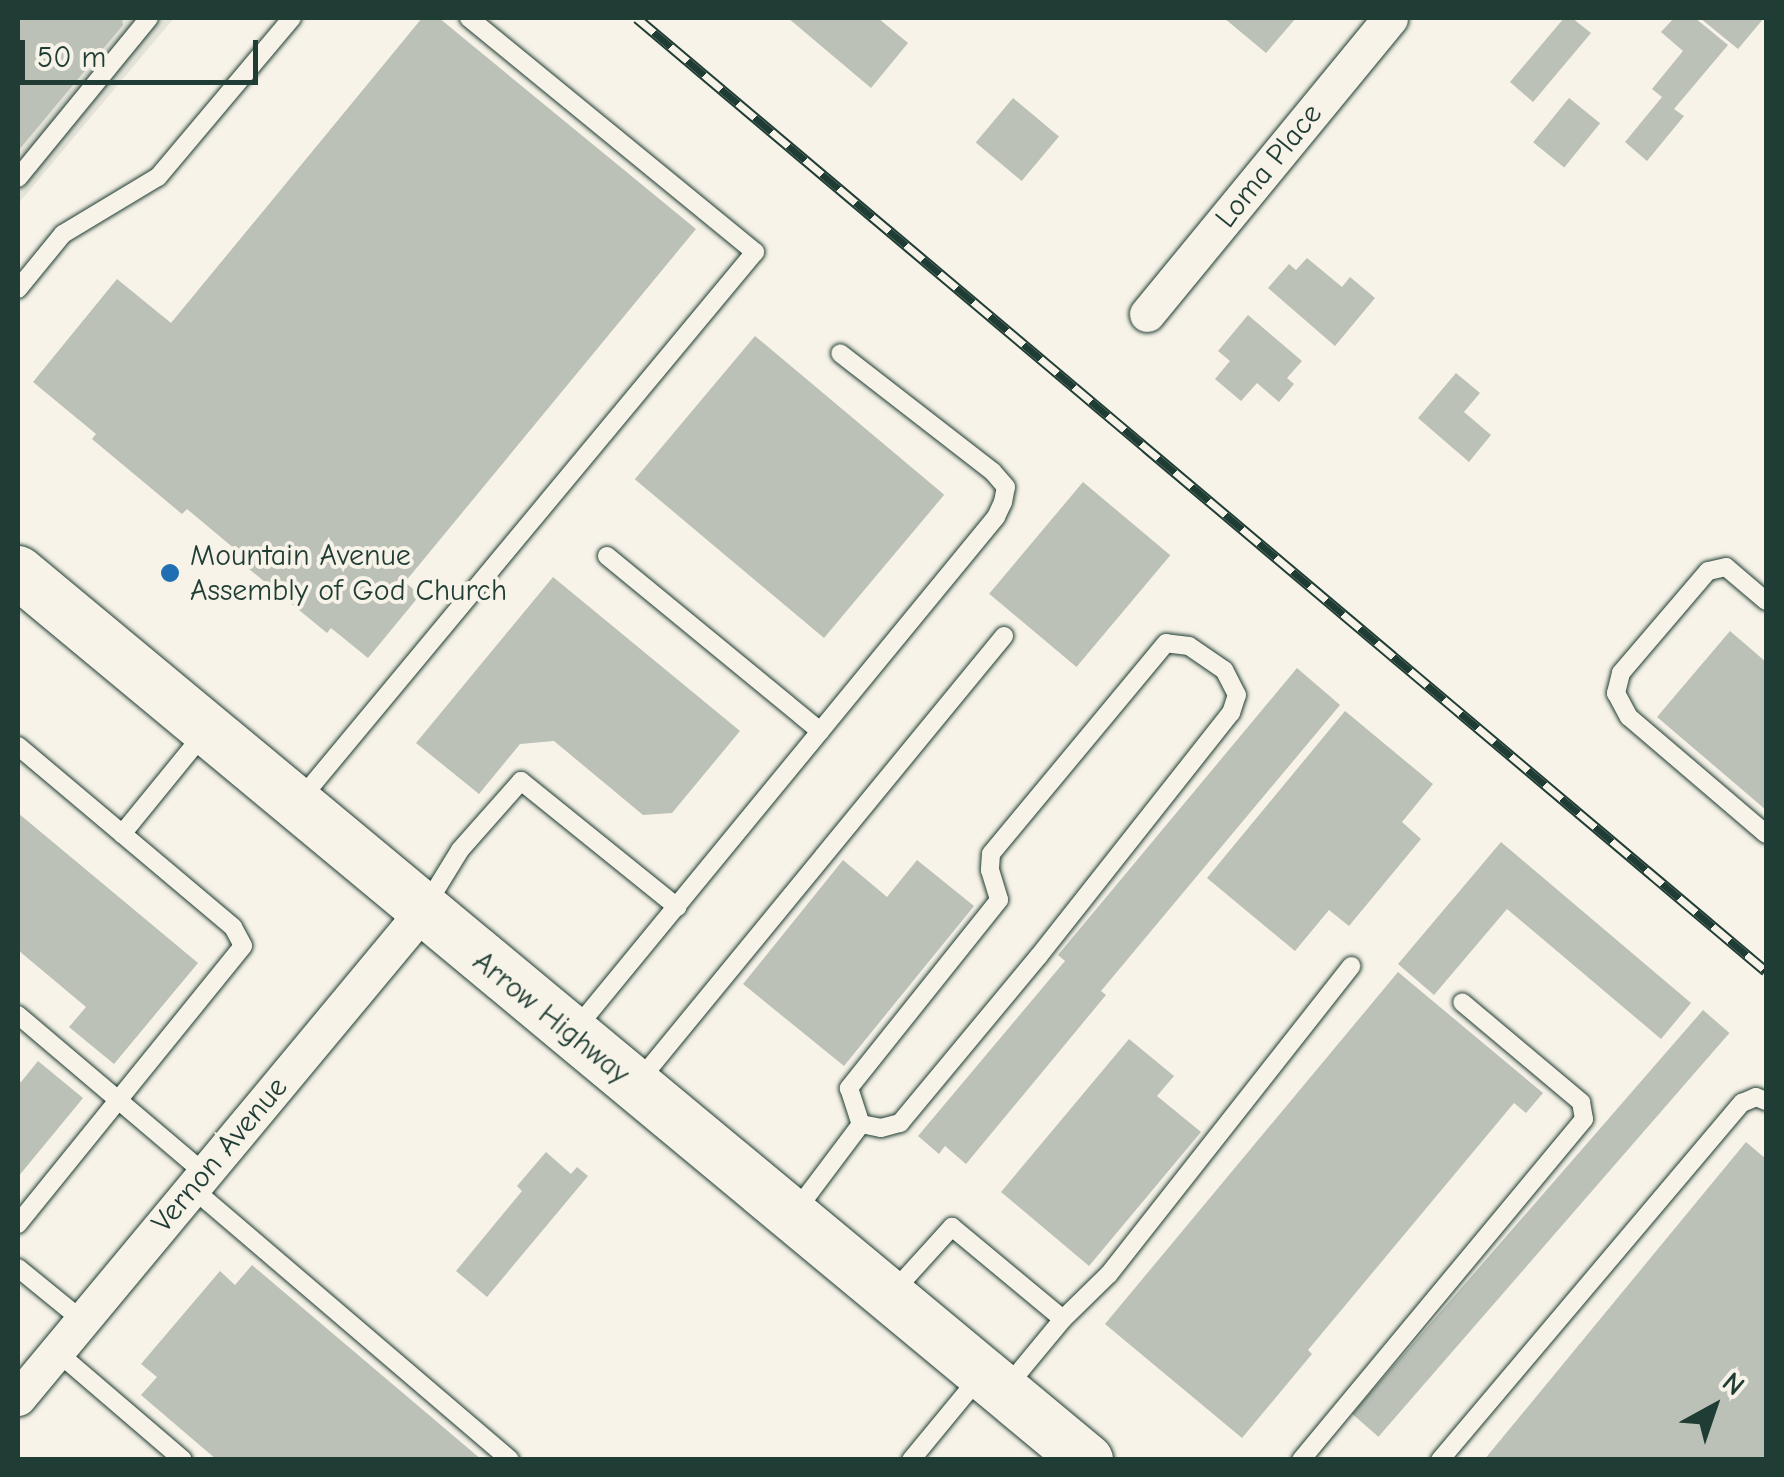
<!DOCTYPE html>
<style>
body{margin:0}
#map{position:relative;width:1784px;height:1477px;overflow:hidden;background:#f7f3e8;font-family:"Comic Neue",sans-serif}
div>[style]{position:absolute}
[style*='--x']{left:calc(var(--x)*1px);top:calc(var(--y)*1px);width:calc(var(--w)*1px);rotate:calc(var(--a)*1deg)}
.built>*{inset:0;background:#e5e4d9}
.building>*{inset:0;background:#bbc1b6;transform-origin:0 0}
.roads{filter:drop-shadow(0 0 2px #1f3d34) drop-shadow(0 0 2px #1f3d34)}
.service>*{height:18px;margin:-9px;padding:0 9px;transform-origin:9px;border-radius:9px;background:#f7f3e8}
.minor>*{height:35px;margin:-17.5px;padding:0 17.5px;transform-origin:17.5px;border-radius:17.5px;background:#f7f3e8}
.primary>*{height:52px;margin:-26px;padding:0 26px;transform-origin:26px;border-radius:26px;background:#f7f3e8}
.rail>*{height:11px;margin-top:-5.5px;transform-origin:0;background:repeating-linear-gradient(90deg,#f7f3e8 0 22px,#1f3d34 0 44px);box-sizing:border-box;border-block:2px solid #1f3d34}
.dots>*{width:28px;height:28px;translate:-50% -50%;box-sizing:border-box;border:5px solid #f7f3e8;border-radius:50%}
span{translate:-50% -50%;white-space:nowrap;text-align:center;line-height:1.15;-webkit-text-stroke:8px #f7f3e8;paint-order:stroke}
.street-label{font-size:30px;color:#1f3d34}
.poi-label{font-size:30px;color:#1f3d34}
.left{translate:0 -50%;text-align:left}
.frame{position:absolute;inset:0;border:20px solid #1f3d34;pointer-events:none}
.north{position:absolute;left:1664px;top:1357px;width:100px;height:100px;-webkit-text-stroke:8px #f7f3e8;paint-order:stroke;rotate:40deg;font-size:28px;font-weight:700;line-height:40px;text-align:center;color:#1f3d34}
.north::after{content:'';display:block;margin:auto;width:35px;height:45px;background:#1f3d34;clip-path:polygon(50% 0,100% 100%,50% 72%,0 100%)}
.scale{position:absolute;left:20px;top:40px;width:238px;height:45px;box-sizing:border-box;border:5px solid #1f3d34;border-top:0;padding-left:12px;font-size:30px;line-height:35px;white-space:nowrap;color:#1f3d34;-webkit-text-stroke:8px #f7f3e8;paint-order:stroke}
</style>
<div id="map">
<div class="built">
<div style="clip-path:polygon(18px 18px,174px 18px,18px 204px)"></div>
</div>
<div class="building">
<div style="clip-path:polygon(18px 18px,122px 18px,123px 25px,18px 151px)"></div>
<div style="clip-path:polygon(422px 18px,439px 18px,696px 229px,405px 582px,420px 595px,368px 658px,331px 628px,327px 633px,238px 560px,242px 555px,187px 509px,182px 514px,92px 439px,96px 434px,33px 382px,117px 279px,171px 323px)"></div>
<div style="clip-path:polygon(788px 18px,878px 18px,908px 43px,871px 88px)"></div>
<div style="clip-path:polygon(1224px 18px,1296px 18px,1266px 53px)"></div>
<div style="clip-path:polygon(1564px 18px,1572px 18px,1591px 33px,1533px 102px,1510px 82px)"></div>
<div style="clip-path:polygon(1674px 18px,1695px 18px,1728px 45px,1674px 109px,1684px 116px,1647px 161px,1625px 142px,1662px 97px,1652px 89px,1683px 51px,1661px 32px)"></div>
<div style="clip-path:polygon(1700px 18px,1764px 18px,1738px 49px)"></div>
<div style="left:1013px;top:98px;width:60px;height:58px;rotate:40deg"></div>
<div style="left:1569px;top:98px;width:40px;height:57px;rotate:39deg"></div>
<div style="clip-path:polygon(1307px 258px,1342px 287px,1350px 277px,1375px 298px,1335px 346px,1268px 288px,1289px 264px,1296px 270px)"></div>
<div style="clip-path:polygon(1248px 315px,1302px 361px,1287px 378px,1294px 384px,1279px 402px,1257px 383px,1241px 401px,1215px 379px,1230px 361px,1218px 351px)"></div>
<div style="left:755px;top:336px;width:247px;height:187px;rotate:40deg"></div>
<div style="clip-path:polygon(1456px 373px,1480px 393px,1464px 412px,1491px 435px,1469px 462px,1418px 418px)"></div>
<div style="left:1083px;top:482px;width:114px;height:146px;rotate:40deg"></div>
<div style="clip-path:polygon(553px 577px,740px 731px,672px 813px,643px 815px,554px 741px,520px 744px,479px 794px,416px 743px)"></div>
<div style="clip-path:polygon(1730px 631px,1766px 662px,1766px 810px,1657px 717px)"></div>
<div style="clip-path:polygon(1297px 668px,1340px 705px,1101px 991px,1106px 995px,966px 1164px,945px 1146px,939px 1154px,918px 1136px,1065px 961px,1058px 955px)"></div>
<div style="clip-path:polygon(1345px 711px,1433px 784px,1402px 822px,1421px 839px,1349px 926px,1329px 910px,1295px 951px,1207px 878px)"></div>
<div style="clip-path:polygon(18px 813px,198px 963px,114px 1064px,69px 1027px,86px 1007px,18px 950px)"></div>
<div style="clip-path:polygon(1501px 842px,1691px 1003px,1661px 1039px,1507px 909px,1434px 995px,1398px 964px)"></div>
<div style="clip-path:polygon(843px 860px,887px 897px,917px 860px,974px 906px,844px 1066px,743px 984px)"></div>
<div style="clip-path:polygon(1398px 972px,1543px 1093px,1526px 1113px,1514px 1103px,1308px 1350px,1312px 1354px,1242px 1438px,1105px 1324px)"></div>
<div style="left:1703px;top:1010px;width:35px;height:535px;rotate:41deg"></div>
<div style="clip-path:polygon(1129px 1039px,1174px 1076px,1157px 1096px,1201px 1132px,1089px 1266px,1001px 1192px)"></div>
<div style="clip-path:polygon(38px 1061px,83px 1098px,18px 1177px,18px 1080px,21px 1082px)"></div>
<div style="clip-path:polygon(1746px 1142px,1766px 1159px,1766px 1460px,1484px 1460px)"></div>
<div style="clip-path:polygon(546px 1152px,571px 1174px,577px 1167px,588px 1176px,487px 1297px,456px 1271px,522px 1191px,517px 1186px)"></div>
<div style="clip-path:polygon(252px 1265px,482px 1460px,217px 1460px,141px 1395px,157px 1377px,141px 1364px,220px 1271px,235px 1285px)"></div>
</div>
<div class="roads">
<div class="service">
<div style="--x:18;--y:178;--w:207;--a:-50.7"></div>
<div style="--x:18;--y:289;--w:71;--a:-50.7"></div>
<div style="--x:63;--y:234;--w:111;--a:-31"></div>
<div style="--x:158;--y:177;--w:208;--a:-49.9"></div>
<div style="--x:607;--y:556;--w:276;--a:39.4"></div>
<div style="--x:1766;--y:601;--w:52;--a:-139.6"></div>
<div style="--x:1726;--y:567;--w:18;--a:167"></div>
<div style="--x:1708;--y:571;--w:134;--a:130.5"></div>
<div style="--x:1621;--y:673;--w:21;--a:104"></div>
<div style="--x:1616;--y:693;--w:27;--a:62"></div>
<div style="--x:1629;--y:717;--w:180;--a:40.5"></div>
<div style="--x:18;--y:746;--w:281;--a:40.1"></div>
<div style="--x:233;--y:927;--w:21;--a:62"></div>
<div style="--x:243;--y:946;--w:358;--a:129"></div>
<div style="--x:298;--y:802;--w:715;--a:-50.28"></div>
<div style="--x:755;--y:252;--w:370;--a:-140.7"></div>
<div style="--x:122;--y:834;--w:133;--a:-50.8"></div>
<div style="--x:425;--y:907;--w:67;--a:-58.4"></div>
<div style="--x:460;--y:850;--w:92;--a:-48.5"></div>
<div style="--x:521;--y:781;--w:201;--a:38.9"></div>
<div style="--x:18;--y:1015;--w:244;--a:40.3"></div>
<div style="--x:574;--y:1031;--w:665;--a:-50.61"></div>
<div style="--x:996;--y:517;--w:17;--a:-65"></div>
<div style="--x:1003;--y:502;--w:15;--a:-79"></div>
<div style="--x:1006;--y:487;--w:21;--a:-131"></div>
<div style="--x:992;--y:471;--w:192;--a:-142.2"></div>
<div style="--x:638;--y:1082;--w:577;--a:-50.63"></div>
<div style="--x:192;--y:1188;--w:418;--a:40.5"></div>
<div style="--x:795;--y:1212;--w:110;--a:-53.1"></div>
<div style="--x:861;--y:1124;--w:20;--a:11"></div>
<div style="--x:881;--y:1128;--w:20;--a:-15"></div>
<div style="--x:900;--y:1123;--w:216;--a:-50.3"></div>
<div style="--x:1038;--y:957;--w:311;--a:-51.7"></div>
<div style="--x:1231;--y:713;--w:19;--a:-72"></div>
<div style="--x:1237;--y:695;--w:28;--a:-117"></div>
<div style="--x:1224;--y:670;--w:42;--a:-145.6"></div>
<div style="--x:1189;--y:646;--w:23;--a:-173"></div>
<div style="--x:1166;--y:643;--w:274;--a:129.7"></div>
<div style="--x:991;--y:854;--w:16;--a:94"></div>
<div style="--x:990;--y:870;--w:31;--a:73"></div>
<div style="--x:999;--y:900;--w:241;--a:128.6"></div>
<div style="--x:849;--y:1088;--w:38;--a:72"></div>
<div style="--x:18;--y:1268;--w:82;--a:39.1"></div>
<div style="--x:893;--y:1292;--w:88;--a:-47.8"></div>
<div style="--x:952;--y:1227;--w:144;--a:39.7"></div>
<div style="--x:1063;--y:1319;--w:91;--a:129.6"></div>
<div style="--x:1063;--y:1319;--w:64;--a:-44.4"></div>
<div style="--x:1109;--y:1274;--w:392;--a:-51.8"></div>
<div style="--x:56;--y:1351;--w:167;--a:40.6"></div>
<div style="--x:911;--y:1460;--w:110;--a:-50.5"></div>
<div style="--x:1301;--y:1460;--w:443;--a:-50.3"></div>
<div style="--x:1584;--y:1119;--w:17;--a:-100"></div>
<div style="--x:1581;--y:1102;--w:155;--a:-140"></div>
<div style="--x:1440;--y:1460;--w:468;--a:-49.8"></div>
<div style="--x:1742;--y:1103;--w:15;--a:-23"></div>
<div style="--x:1756;--y:1097;--w:11;--a:22"></div>
</div>
<div class="minor">
<div style="--x:1147;--y:314;--w:383;--a:-50.6"></div>
<div style="--x:18;--y:1398;--w:632;--a:-50.26"></div>
</div>
<div class="primary">
<div style="--x:18;--y:572;--w:1390;--a:39.72"></div>
</div>
</div>
<div class="rail">
<div style="--x:637;--y:18;--w:1477;--a:40.17"></div>
</div>
<div class="dots">
<div style="left:170px;top:573px;background:#1f6fb2"></div>
</div>
<div class="street-label">
<span style="left:1269px;top:166px;rotate:-51deg">Loma Place</span>
<span style="left:551px;top:1018px;rotate:39deg">Arrow Highway</span>
<span style="left:220px;top:1155px;rotate:-50deg">Vernon Avenue</span>
</div>
<div class="poi-label">
<span class="left" style="left:190px;top:573px">Mountain Avenue<br>Assembly of God Church</span>
</div>
<div class="frame"></div>
<div class="north">N</div>
<div class="scale">50 m</div>
</div>
